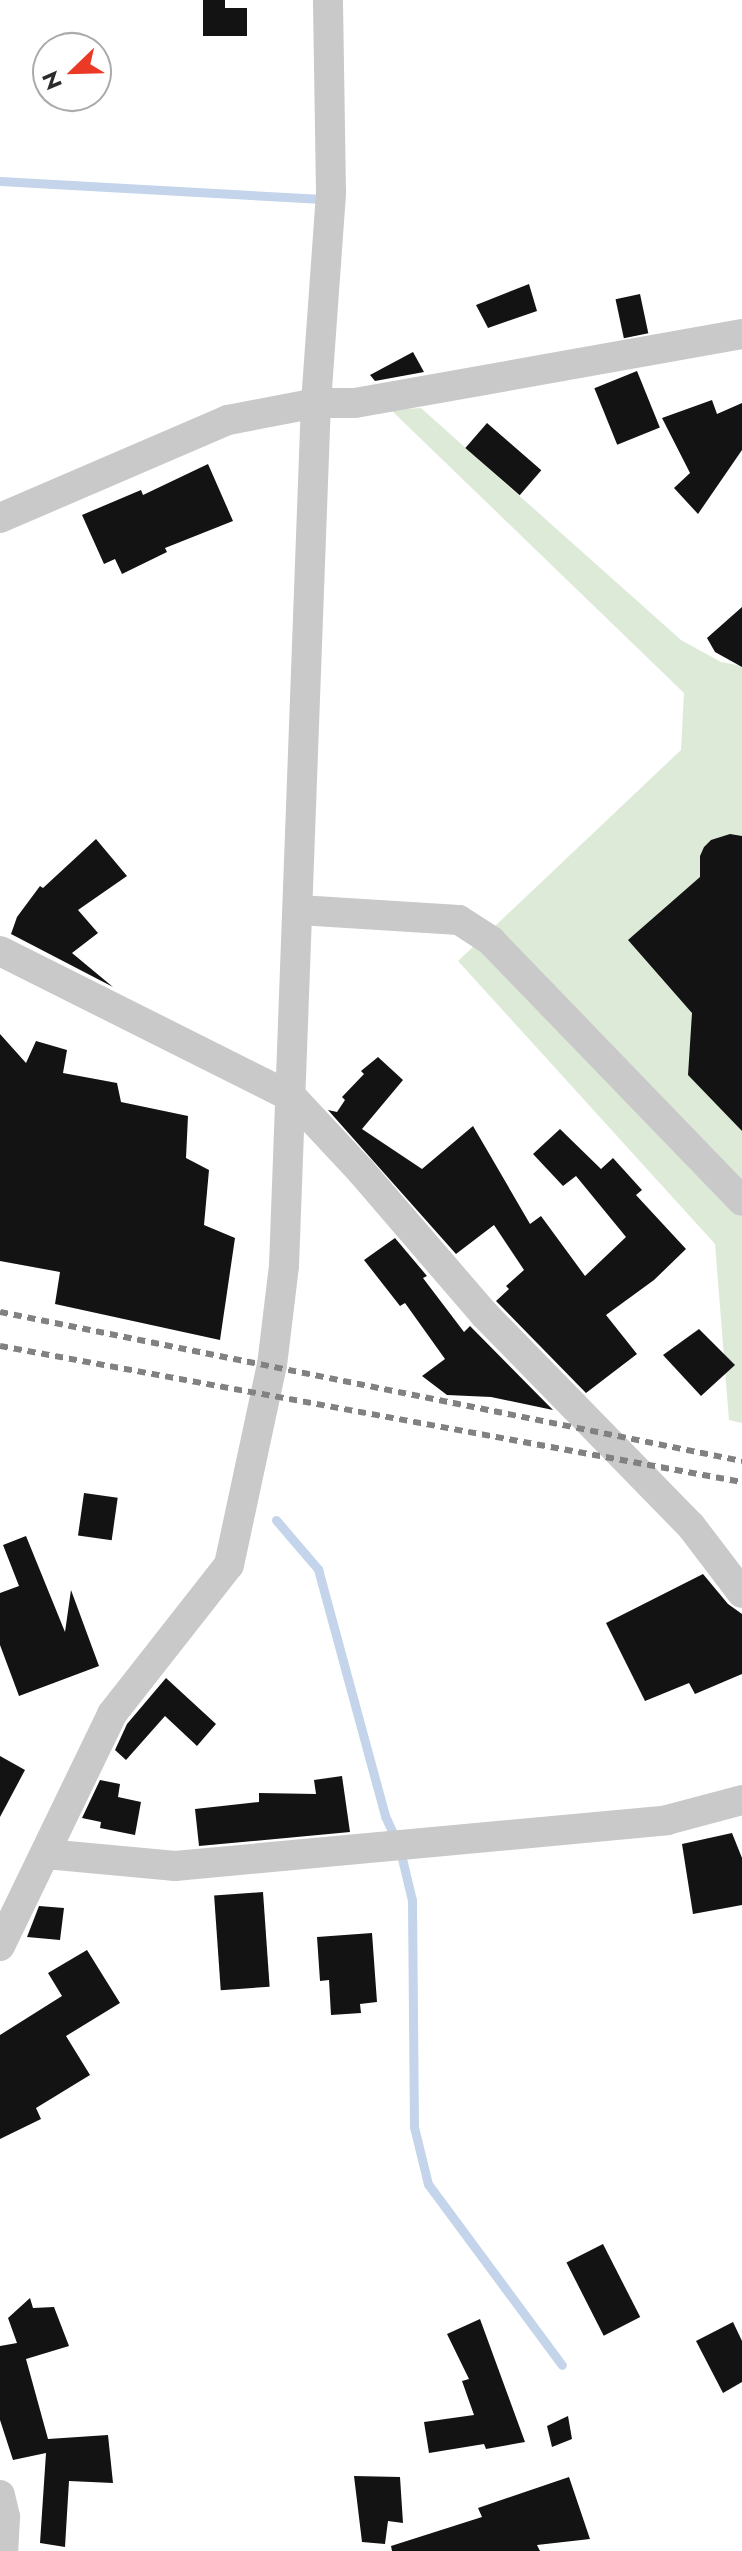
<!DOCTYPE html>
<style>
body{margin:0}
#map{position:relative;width:742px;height:2551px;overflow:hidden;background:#fff;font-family:Jost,sans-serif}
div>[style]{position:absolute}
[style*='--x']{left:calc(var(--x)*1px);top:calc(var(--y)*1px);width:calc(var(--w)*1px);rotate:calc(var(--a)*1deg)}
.green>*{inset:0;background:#deead8}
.stream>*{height:9px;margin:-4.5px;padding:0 4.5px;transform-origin:4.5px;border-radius:4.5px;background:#c3d4eb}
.building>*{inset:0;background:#131313;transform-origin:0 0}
.street>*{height:30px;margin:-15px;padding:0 15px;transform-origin:15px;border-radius:15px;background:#c9c9c9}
.rail>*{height:6px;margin-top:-3px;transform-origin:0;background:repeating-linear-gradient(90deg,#818181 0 8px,transparent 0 14px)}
span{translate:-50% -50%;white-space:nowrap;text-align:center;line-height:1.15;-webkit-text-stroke:8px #fff;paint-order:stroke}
.north{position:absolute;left:32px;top:32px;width:80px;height:80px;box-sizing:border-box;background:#fff;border:2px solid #ababab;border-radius:50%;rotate:247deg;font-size:22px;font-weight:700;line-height:32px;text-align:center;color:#2c2c2c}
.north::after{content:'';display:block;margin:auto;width:28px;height:36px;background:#ea3a26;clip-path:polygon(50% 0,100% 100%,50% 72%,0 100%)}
</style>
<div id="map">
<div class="green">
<div style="clip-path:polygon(421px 408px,681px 640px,721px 662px,742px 666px,742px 1423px,729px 1420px,715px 1244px,458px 961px,681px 750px,684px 693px,391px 410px)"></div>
</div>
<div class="stream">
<div style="--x:0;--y:181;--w:318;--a:3.2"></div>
<div style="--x:276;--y:1520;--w:65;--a:49.4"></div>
<div style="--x:318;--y:1569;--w:256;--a:74.8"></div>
<div style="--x:385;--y:1816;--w:33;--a:65"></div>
<div style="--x:399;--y:1846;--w:56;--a:76.5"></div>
<div style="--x:412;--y:1900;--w:227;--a:89.5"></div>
<div style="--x:414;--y:2127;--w:59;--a:76.2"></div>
<div style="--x:428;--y:2184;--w:225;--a:53.5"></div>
</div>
<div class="building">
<div style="clip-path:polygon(203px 0,225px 0,225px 8px,247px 8px,247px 36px,203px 36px)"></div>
<div style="clip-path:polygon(529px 284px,537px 311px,488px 328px,476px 305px)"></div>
<div style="left:640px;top:294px;width:40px;height:25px;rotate:78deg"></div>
<div style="clip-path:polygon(413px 352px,424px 372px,375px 381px,370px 375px)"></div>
<div style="left:637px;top:371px;width:61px;height:46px;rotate:68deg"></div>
<div style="clip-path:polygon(712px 400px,717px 414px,742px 403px,742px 450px,698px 514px,674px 488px,690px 473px,662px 418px)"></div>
<div style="left:487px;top:423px;width:72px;height:33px;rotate:41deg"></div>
<div style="clip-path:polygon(208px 464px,233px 521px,165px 548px,167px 552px,122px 574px,115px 559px,104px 564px,82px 515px,141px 490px,143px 495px)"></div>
<div style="clip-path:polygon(742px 607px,742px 667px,715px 652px,707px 638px)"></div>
<div style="clip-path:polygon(730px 834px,742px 836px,742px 1131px,688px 1075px,692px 1013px,628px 940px,700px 877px,700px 856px,704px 847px,711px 840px)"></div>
<div style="clip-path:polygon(96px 839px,127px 876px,78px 910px,98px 933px,72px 953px,113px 987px,11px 934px,17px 917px,40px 886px,43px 888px)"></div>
<div style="clip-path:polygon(0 1034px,26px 1063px,36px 1041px,67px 1050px,63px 1073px,117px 1083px,121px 1102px,188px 1116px,186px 1158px,209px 1170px,204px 1225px,235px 1238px,220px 1340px,55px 1304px,60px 1272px,0 1261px)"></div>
<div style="clip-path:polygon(378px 1057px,403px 1080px,362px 1129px,422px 1169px,473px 1126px,530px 1224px,541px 1216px,585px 1276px,626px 1237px,576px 1176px,563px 1186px,533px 1154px,560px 1129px,601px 1169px,613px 1158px,642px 1190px,636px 1195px,686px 1249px,654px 1280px,606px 1315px,637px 1354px,586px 1393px,496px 1301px,509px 1289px,506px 1286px,524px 1270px,494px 1225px,456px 1254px,328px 1110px,337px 1112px,345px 1100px,342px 1097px,364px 1074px,361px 1071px)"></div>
<div style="clip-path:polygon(395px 1238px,427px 1276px,423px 1278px,464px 1332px,470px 1326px,553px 1410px,491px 1397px,447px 1395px,422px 1376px,445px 1359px,405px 1303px,400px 1306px,364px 1260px)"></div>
<div style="clip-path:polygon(699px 1329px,735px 1365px,701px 1396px,663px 1355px)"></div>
<div style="left:84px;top:1493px;width:34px;height:43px;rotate:8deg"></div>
<div style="clip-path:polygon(26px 1536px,65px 1632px,71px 1590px,99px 1666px,19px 1696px,0 1645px,0 1593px,19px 1586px,3px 1545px)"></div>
<div style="clip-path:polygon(703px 1574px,728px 1604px,742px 1614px,742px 1674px,695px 1694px,689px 1683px,645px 1701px,606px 1623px)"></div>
<div style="clip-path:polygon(166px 1678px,216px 1724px,197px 1746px,165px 1716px,126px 1760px,115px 1750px,127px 1724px)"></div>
<div style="clip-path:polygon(0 1756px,25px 1770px,0 1817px)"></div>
<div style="clip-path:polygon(342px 1776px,350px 1832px,199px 1846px,195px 1809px,259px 1802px,259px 1793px,316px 1794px,314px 1780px)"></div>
<div style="clip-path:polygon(100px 1780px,120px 1784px,118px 1797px,141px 1802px,135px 1835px,100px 1828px,101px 1822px,82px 1818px)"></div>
<div style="clip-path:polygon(732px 1833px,742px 1858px,742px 1905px,693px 1914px,682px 1844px)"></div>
<div style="left:263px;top:1892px;width:95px;height:49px;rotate:86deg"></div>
<div style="clip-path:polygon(39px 1906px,64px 1908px,60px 1940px,27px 1937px)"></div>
<div style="clip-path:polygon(372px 1933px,377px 2002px,360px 2004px,361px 2013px,331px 2015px,329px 1980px,320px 1981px,317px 1937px)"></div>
<div style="clip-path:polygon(87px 1950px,120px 2003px,66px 2036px,90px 2075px,36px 2108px,41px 2119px,0 2139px,0 2035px,62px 1996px,48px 1973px)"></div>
<div style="left:603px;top:2244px;width:82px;height:41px;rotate:63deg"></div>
<div style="clip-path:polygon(30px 2298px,33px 2308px,54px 2307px,69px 2346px,26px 2359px,48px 2439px,108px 2435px,113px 2483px,69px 2481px,65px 2547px,40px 2543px,46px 2453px,13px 2460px,0 2420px,0 2346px,17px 2343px,8px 2318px)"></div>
<div style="clip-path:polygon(480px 2319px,525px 2442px,486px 2449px,484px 2444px,429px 2453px,424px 2422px,474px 2415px,462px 2381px,469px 2379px,447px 2334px)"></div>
<div style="clip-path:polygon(733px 2322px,742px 2341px,742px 2382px,723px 2393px,696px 2341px)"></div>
<div style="clip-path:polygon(568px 2416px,572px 2439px,552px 2447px,547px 2426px)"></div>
<div style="clip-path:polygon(354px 2476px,400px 2477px,403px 2523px,388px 2521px,385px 2544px,362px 2542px)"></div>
<div style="clip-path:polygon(569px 2477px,590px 2539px,537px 2545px,540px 2551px,392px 2551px,391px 2546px,482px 2517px,478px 2508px)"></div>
</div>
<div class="street">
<div style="--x:0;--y:518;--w:248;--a:-23.3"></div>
<div style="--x:228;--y:420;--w:90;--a:-10.9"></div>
<div style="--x:316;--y:403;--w:39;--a:0"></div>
<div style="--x:355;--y:403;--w:393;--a:-10.1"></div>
<div style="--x:299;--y:910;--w:160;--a:3.6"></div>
<div style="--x:459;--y:920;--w:38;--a:33"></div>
<div style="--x:491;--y:941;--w:361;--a:46"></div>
<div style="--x:0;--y:951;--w:326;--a:26.6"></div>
<div style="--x:292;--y:1097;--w:101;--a:47"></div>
<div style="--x:361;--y:1171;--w:190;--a:49.3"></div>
<div style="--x:485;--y:1315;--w:295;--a:45.7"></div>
<div style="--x:691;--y:1526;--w:84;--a:52.7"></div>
<div style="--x:46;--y:1854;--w:130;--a:5.3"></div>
<div style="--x:175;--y:1866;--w:494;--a:-5.3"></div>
<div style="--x:667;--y:1820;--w:78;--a:-14.9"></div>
<div style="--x:0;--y:1946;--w:258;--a:-64.2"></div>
<div style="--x:112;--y:1714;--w:189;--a:-51.9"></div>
<div style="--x:229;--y:1565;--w:205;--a:-77.9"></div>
<div style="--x:272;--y:1365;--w:100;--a:-83.1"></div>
<div style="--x:284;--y:1266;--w:864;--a:-87.88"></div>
<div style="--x:316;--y:403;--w:211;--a:-85.9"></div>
<div style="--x:331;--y:193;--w:193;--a:-90.9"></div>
<div style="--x:0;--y:2495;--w:23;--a:77"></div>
<div style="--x:5;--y:2517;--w:34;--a:93"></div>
</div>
<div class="rail">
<div style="--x:0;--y:1312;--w:757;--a:11.35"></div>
<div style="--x:0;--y:1346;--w:754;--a:10.39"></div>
</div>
<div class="north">N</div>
</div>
